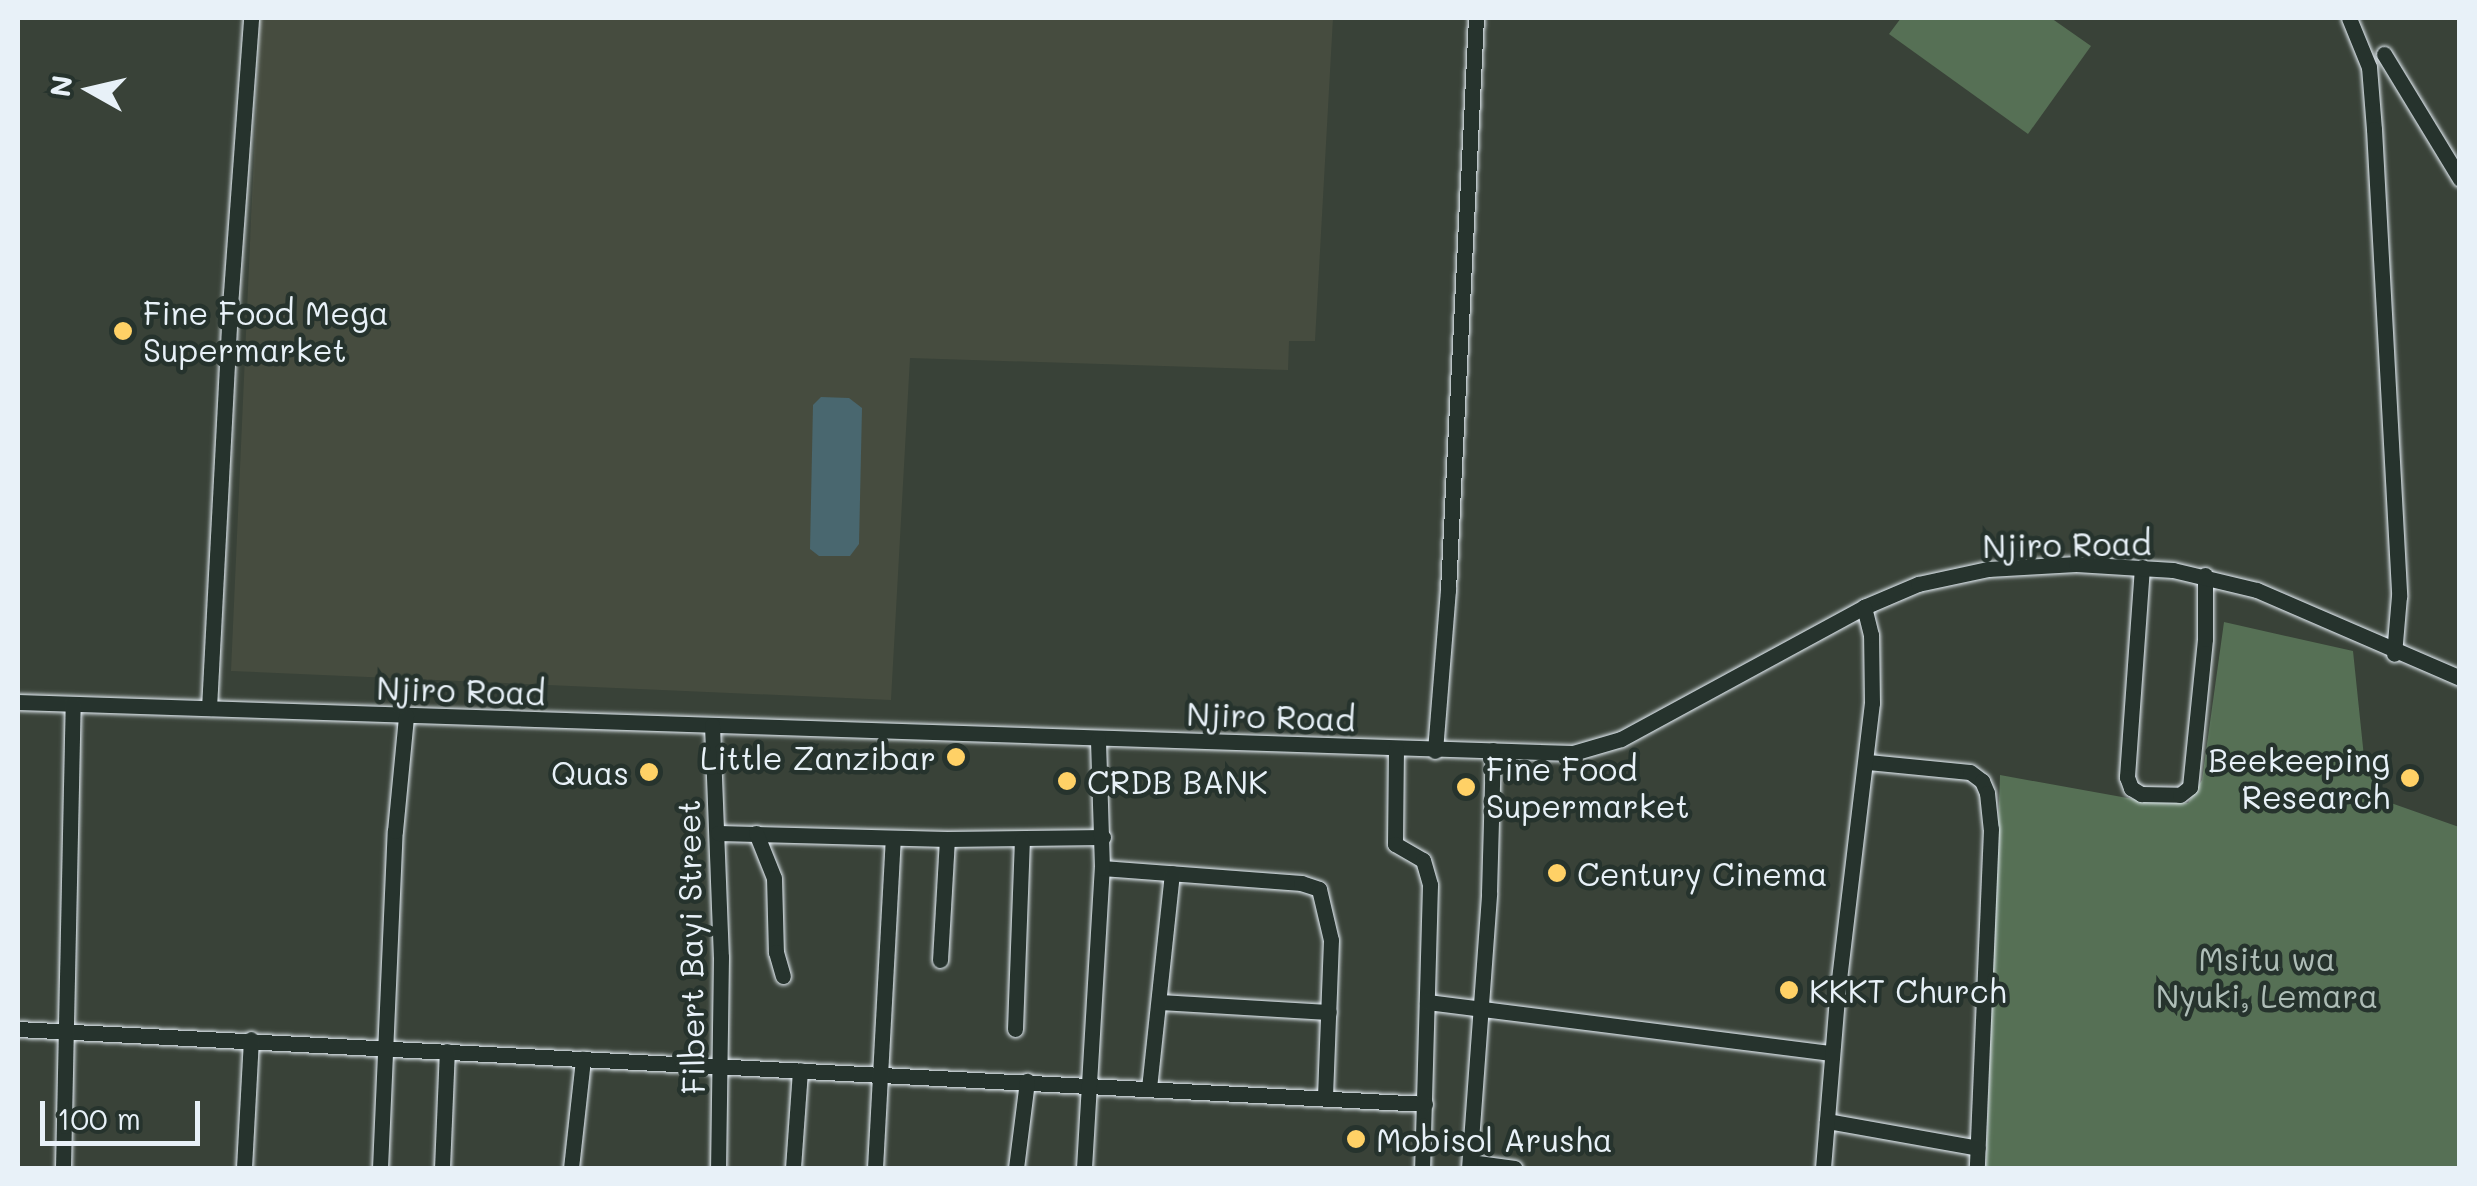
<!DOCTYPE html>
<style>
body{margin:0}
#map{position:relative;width:2477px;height:1186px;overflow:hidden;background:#394238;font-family:Mali,sans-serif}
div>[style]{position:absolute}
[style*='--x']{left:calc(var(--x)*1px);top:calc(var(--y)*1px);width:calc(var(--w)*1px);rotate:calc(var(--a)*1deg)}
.built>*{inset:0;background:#464c3f}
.green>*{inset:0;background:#567055}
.water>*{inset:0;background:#49676f}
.roads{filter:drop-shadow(0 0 2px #e8f1f8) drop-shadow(0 0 2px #e8f1f8)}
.minor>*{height:15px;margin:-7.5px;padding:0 7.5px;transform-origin:7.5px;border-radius:7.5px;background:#26332d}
.dots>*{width:28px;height:28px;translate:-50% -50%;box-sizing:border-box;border:5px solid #26332d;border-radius:50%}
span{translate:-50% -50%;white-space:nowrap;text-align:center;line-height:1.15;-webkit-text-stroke:9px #26332d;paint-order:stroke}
.poi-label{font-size:32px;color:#e8f1f8}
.left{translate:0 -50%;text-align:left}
.right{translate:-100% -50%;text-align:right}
.street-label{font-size:32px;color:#e8f1f8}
.park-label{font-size:32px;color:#aebdb7}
.frame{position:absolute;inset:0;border:20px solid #e8f1f8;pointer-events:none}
.north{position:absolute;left:40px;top:40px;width:100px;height:100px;-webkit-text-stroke:8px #26332d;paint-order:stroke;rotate:278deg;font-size:28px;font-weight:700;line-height:40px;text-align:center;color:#e8f1f8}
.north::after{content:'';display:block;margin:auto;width:35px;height:45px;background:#e8f1f8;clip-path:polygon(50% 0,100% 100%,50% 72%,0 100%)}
.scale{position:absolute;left:40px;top:1101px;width:160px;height:45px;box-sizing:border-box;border:5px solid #e8f1f8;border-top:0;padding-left:12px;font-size:30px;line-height:35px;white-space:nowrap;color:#e8f1f8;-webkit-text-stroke:8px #26332d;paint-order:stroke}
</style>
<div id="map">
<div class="built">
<div style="clip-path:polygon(260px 18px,1333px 18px,1315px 341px,1289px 341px,1288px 370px,910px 358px,891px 700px,231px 671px)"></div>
</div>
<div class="green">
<div style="clip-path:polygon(1901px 18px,2051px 18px,2091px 46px,2028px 134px,1889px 34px)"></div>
<div style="clip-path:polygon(2224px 622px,2353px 651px,2364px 757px,2391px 803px,2459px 827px,2459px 1168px,1986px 1168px,2000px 775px,2133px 799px,2188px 803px,2202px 780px)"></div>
</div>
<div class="water">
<div style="clip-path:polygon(821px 397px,849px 398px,862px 408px,859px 544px,850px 556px,819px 556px,810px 549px,813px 405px)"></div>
</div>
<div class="roads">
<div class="minor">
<div style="--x:2349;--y:18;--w:53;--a:67.8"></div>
<div style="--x:2369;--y:67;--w:62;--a:85.4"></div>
<div style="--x:2374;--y:129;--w:468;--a:86.9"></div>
<div style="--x:2399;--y:596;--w:58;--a:94.9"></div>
<div style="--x:2384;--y:54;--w:146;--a:58.7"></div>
<div style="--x:2142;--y:567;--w:211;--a:94.1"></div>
<div style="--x:2127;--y:777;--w:12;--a:70"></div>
<div style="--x:2131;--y:788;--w:12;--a:31"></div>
<div style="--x:2141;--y:794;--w:39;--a:1"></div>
<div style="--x:2180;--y:795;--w:13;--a:-39"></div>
<div style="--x:2190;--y:787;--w:149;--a:-84.2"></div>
<div style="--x:2205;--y:639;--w:64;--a:-90"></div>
<div style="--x:18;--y:702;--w:1556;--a:1.88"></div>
<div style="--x:1573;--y:753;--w:50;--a:-16.3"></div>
<div style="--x:1621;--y:739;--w:277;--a:-28.5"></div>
<div style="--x:1864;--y:607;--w:59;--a:-23.1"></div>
<div style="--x:1918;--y:584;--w:72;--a:-12.1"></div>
<div style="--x:1988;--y:569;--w:88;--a:-3.3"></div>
<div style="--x:2076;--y:564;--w:97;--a:3.5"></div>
<div style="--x:2173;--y:570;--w:86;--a:13.4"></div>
<div style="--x:2257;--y:590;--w:221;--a:23.4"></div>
<div style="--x:209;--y:708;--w:403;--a:-87"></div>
<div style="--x:230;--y:306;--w:289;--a:-85.8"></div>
<div style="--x:712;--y:725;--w:232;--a:87.8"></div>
<div style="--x:721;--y:957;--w:211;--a:90.8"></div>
<div style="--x:1396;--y:748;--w:96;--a:90.6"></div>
<div style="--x:1395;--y:844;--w:32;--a:30"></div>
<div style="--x:1423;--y:860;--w:26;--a:74"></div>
<div style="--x:1430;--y:885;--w:283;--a:91.6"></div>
<div style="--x:1435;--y:751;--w:162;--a:-85.4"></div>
<div style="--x:1448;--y:590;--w:573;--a:-87.2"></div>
<div style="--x:1868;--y:762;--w:102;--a:5.6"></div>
<div style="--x:1970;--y:772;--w:15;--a:37"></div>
<div style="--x:1982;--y:781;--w:13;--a:67"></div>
<div style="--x:1987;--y:793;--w:36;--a:84"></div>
<div style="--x:1991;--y:829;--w:339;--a:92.4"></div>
<div style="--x:718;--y:833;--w:229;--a:1.5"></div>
<div style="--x:947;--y:839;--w:156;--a:-0.7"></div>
<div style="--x:756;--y:833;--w:48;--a:68.2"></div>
<div style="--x:774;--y:878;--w:74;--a:88.5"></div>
<div style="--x:776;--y:952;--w:25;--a:74"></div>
<div style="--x:1102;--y:868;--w:200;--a:4.3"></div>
<div style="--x:1301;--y:883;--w:19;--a:18"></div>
<div style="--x:1319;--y:889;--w:52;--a:76.8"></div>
<div style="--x:1331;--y:940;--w:157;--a:92.2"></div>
<div style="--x:940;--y:960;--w:121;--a:-86.7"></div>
<div style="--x:1159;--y:1002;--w:170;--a:3.4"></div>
<div style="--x:1427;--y:1002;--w:408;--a:7.2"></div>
<div style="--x:18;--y:1029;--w:1409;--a:3.05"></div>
<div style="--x:1015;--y:1029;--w:189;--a:-87.9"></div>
<div style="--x:1149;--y:1088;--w:216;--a:-83.9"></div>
<div style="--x:1827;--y:1121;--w:153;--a:10.1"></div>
<div style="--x:1470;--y:1162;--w:45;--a:7.6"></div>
<div style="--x:63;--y:1168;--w:464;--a:-88.8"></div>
<div style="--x:244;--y:1168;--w:129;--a:-86.9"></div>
<div style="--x:380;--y:1168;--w:337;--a:-87.5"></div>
<div style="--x:395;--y:831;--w:116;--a:-84.5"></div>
<div style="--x:442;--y:1168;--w:117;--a:-87.6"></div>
<div style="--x:571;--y:1168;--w:110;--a:-83.7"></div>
<div style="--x:793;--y:1168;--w:98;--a:-85.9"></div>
<div style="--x:875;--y:1168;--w:330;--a:-86.9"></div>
<div style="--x:1016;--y:1168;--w:88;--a:-82.8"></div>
<div style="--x:1084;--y:1168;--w:301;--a:-86.6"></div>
<div style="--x:1102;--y:868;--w:130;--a:-91.8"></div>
<div style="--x:1469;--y:1168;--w:276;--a:-85.8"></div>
<div style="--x:1489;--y:893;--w:143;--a:-88.4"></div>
<div style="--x:1823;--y:1168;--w:173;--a:-85.3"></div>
<div style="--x:1837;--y:996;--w:295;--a:-83.2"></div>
<div style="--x:1872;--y:703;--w:68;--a:-90.8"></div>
<div style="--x:1871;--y:635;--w:29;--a:-104"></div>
</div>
</div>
<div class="dots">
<div style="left:123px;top:331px;background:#ffd166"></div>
<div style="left:956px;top:757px;background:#ffd166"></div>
<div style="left:649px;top:772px;background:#ffd166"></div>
<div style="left:2410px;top:778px;background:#ffd166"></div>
<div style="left:1067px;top:781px;background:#ffd166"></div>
<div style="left:1466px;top:787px;background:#ffd166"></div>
<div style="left:1557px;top:873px;background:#ffd166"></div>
<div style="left:1789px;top:990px;background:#ffd166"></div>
<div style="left:1356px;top:1139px;background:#ffd166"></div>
</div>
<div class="poi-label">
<span class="left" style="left:143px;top:331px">Fine Food Mega<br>Supermarket</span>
<span class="right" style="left:936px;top:757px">Little Zanzibar</span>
<span class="right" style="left:2390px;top:778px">Beekeeping<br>Research</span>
<span class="left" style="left:1486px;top:787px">Fine Food<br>Supermarket</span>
<span class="right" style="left:629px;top:772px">Quas</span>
<span class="left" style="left:1087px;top:781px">CRDB BANK</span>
<span class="left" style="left:1577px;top:873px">Century Cinema</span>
<span class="left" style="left:1809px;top:990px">KKKT Church</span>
<span class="left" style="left:1376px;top:1139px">Mobisol Arusha</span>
</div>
<div class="street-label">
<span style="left:2067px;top:544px;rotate:-1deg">Njiro Road</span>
<span style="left:461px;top:690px;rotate:2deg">Njiro Road</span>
<span style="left:1271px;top:716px;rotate:2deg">Njiro Road</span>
<span style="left:690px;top:947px;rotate:-91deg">Filbert Bayi Street</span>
</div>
<div class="park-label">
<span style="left:2267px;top:977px">Msitu wa<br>Nyuki, Lemara</span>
</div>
<div class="frame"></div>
<div class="north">N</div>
<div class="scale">100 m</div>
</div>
